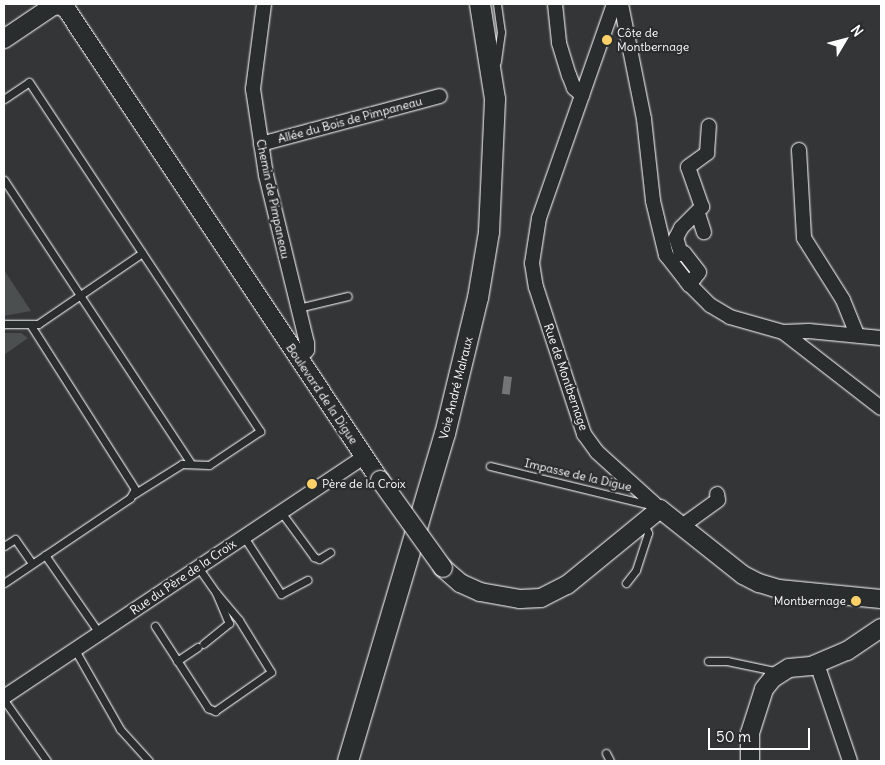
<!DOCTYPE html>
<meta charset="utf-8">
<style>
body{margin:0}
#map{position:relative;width:885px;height:765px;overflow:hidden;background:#333536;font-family:Delius,sans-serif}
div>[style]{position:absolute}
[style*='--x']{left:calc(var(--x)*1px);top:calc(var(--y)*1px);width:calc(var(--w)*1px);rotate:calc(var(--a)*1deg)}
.green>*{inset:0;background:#4c4f50}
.water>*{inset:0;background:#737576;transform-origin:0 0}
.roads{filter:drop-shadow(0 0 1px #fff) drop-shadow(0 0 1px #fff)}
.service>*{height:7px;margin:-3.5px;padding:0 3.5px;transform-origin:3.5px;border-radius:3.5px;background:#2a2d2e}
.minor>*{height:14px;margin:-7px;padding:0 7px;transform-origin:7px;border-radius:7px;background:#2a2d2e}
.tertiary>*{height:18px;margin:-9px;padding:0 9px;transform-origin:9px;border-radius:9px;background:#2a2d2e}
.secondary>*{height:20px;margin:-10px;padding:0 10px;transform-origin:10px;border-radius:10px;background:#2a2d2e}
.bridges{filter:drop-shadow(0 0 1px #fff) drop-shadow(0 0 1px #fff)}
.tertiary-bridge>*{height:18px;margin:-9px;padding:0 9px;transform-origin:9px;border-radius:9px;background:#2a2d2e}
.dots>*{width:14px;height:14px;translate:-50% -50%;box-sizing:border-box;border:2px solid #2a2d2e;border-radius:50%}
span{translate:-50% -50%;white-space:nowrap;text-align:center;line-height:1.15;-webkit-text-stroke:4.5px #2a2d2e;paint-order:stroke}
.poi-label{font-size:12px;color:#fff}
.left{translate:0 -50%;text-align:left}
.right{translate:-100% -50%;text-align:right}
.street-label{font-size:12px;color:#fff}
.frame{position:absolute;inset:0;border:5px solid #fff;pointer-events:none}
.north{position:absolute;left:820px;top:15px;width:50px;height:50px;-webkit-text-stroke:4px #2a2d2e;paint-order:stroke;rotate:53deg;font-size:14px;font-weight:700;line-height:20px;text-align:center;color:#fff}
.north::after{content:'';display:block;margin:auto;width:18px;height:22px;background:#fff;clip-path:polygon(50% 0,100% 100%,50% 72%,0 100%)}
.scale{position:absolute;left:708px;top:728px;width:102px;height:22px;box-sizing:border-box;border:2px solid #fff;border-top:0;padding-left:6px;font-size:15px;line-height:18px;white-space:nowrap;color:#fff;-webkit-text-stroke:4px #2a2d2e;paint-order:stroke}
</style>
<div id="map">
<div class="green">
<div style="clip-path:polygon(4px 270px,31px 311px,4px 316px)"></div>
<div style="clip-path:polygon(4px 333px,21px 333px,28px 338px,4px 355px)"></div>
</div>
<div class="water">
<div style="left:504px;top:376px;width:8px;height:18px;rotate:7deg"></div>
</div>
<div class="roads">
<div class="service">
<div style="--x:497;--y:4;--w:28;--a:82"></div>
<div style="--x:501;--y:32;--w:30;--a:98"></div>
<div style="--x:4;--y:99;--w:30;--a:-34"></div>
<div style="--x:29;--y:82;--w:419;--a:56.5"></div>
<div style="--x:260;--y:431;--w:61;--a:146.3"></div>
<div style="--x:209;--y:465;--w:27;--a:-178"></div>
<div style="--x:182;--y:464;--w:57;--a:148"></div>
<div style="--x:4;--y:180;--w:338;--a:56.6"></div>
<div style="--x:298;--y:308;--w:51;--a:-13.5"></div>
<div style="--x:4;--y:324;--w:34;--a:0"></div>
<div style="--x:38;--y:324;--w:126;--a:-34.3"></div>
<div style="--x:490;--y:466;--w:165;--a:13.7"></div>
<div style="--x:281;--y:512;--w:56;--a:53.7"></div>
<div style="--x:314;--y:557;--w:5;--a:22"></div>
<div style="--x:319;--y:559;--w:13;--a:-32"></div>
<div style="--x:244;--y:537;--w:68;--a:57"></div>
<div style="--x:281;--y:594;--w:30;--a:-28"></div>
<div style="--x:4;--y:546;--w:13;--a:-32"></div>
<div style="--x:15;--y:539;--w:29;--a:55"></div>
<div style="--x:45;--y:555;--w:95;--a:55.3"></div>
<div style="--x:198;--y:567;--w:32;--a:55"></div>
<div style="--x:216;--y:593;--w:33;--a:67"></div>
<div style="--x:229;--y:623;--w:33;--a:141"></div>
<div style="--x:4;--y:583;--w:152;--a:-34"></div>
<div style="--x:130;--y:498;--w:10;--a:-61"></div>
<div style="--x:135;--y:489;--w:193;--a:-122.5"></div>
<div style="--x:626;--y:583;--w:16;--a:-52"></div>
<div style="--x:636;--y:570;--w:39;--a:-72"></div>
<div style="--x:648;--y:533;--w:11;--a:-112"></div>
<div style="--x:155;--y:626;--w:98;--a:57.1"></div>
<div style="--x:208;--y:708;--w:8;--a:23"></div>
<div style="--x:215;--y:711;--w:68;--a:-34.9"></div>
<div style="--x:271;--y:672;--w:61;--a:-121.6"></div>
<div style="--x:239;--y:620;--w:35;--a:-130"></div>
<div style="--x:75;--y:650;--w:91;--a:60.3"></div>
<div style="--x:120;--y:729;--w:43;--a:47.8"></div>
<div style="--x:177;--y:661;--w:25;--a:-34"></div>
<div style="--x:708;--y:661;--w:19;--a:0"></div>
<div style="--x:727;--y:661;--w:53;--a:11.9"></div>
<div style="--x:4;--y:700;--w:75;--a:54.8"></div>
<div style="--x:606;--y:753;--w:9;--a:63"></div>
</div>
<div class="minor">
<div style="--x:264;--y:4;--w:86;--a:97.4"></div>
<div style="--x:253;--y:89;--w:87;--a:81.4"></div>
<div style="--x:266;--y:175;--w:173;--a:76.3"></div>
<div style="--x:307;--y:343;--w:7;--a:90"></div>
<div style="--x:307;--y:350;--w:12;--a:132"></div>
<div style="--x:555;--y:4;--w:39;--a:84"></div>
<div style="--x:559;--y:43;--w:34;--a:73"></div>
<div style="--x:569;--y:75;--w:14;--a:69"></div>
<div style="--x:574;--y:88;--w:11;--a:41"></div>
<div style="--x:614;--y:4;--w:227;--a:109.3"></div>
<div style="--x:539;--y:218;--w:46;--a:98.8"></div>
<div style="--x:532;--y:263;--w:24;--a:81"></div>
<div style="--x:536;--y:287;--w:155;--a:71.9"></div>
<div style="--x:584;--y:434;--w:22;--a:54"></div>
<div style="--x:597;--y:452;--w:85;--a:42.1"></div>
<div style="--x:621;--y:4;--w:117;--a:78.7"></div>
<div style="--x:644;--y:119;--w:82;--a:83.7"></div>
<div style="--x:653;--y:201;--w:56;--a:76.5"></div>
<div style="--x:666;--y:255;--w:34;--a:52"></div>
<div style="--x:687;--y:282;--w:33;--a:45"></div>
<div style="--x:710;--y:305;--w:23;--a:31"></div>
<div style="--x:730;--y:317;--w:55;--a:15.8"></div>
<div style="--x:783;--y:332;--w:124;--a:37.8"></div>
<div style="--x:261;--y:144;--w:185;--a:-15"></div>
<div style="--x:799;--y:150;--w:88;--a:86.7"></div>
<div style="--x:804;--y:238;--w:73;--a:57.8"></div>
<div style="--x:843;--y:300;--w:38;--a:68"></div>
<div style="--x:694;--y:216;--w:5;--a:11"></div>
<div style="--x:699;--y:217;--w:16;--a:72"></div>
<div style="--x:689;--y:285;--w:16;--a:-52"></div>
<div style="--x:699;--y:272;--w:24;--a:-128"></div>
<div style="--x:684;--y:253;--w:3;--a:162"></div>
<div style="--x:681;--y:254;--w:17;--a:-107"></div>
<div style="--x:676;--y:238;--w:11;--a:-63"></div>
<div style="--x:681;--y:228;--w:30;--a:-45"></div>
<div style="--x:702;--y:207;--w:42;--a:-109.3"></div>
<div style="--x:688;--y:167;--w:24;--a:-36"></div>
<div style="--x:707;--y:153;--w:27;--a:-86"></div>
<div style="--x:783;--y:332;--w:26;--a:-2"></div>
<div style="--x:809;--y:331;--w:72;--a:5.6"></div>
<div style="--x:682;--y:526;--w:44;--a:-35.8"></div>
<div style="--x:718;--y:500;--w:6;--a:-99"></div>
<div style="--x:817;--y:664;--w:102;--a:71.2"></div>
<div style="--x:4;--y:697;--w:433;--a:-33.7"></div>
</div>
<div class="tertiary">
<div style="--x:4;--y:39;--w:59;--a:-34"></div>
<div style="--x:53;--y:6;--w:8;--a:-7"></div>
<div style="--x:61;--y:5;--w:8;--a:40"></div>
<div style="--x:67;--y:10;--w:565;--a:56.34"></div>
<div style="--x:443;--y:568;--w:23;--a:41"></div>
<div style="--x:460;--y:583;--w:22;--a:24"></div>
<div style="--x:480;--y:592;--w:41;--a:9.9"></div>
<div style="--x:520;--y:599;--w:21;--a:-3"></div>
<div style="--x:541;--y:598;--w:29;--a:-27"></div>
<div style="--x:567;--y:585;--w:120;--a:-39.3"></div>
<div style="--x:660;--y:509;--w:106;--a:38.5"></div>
<div style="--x:743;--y:575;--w:18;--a:27"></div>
<div style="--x:759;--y:583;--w:21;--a:17"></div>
<div style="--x:779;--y:589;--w:102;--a:5.6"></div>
<div style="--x:750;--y:761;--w:28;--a:-90"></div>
<div style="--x:750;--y:733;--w:46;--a:-72.3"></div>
<div style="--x:764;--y:689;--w:14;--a:-51"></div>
<div style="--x:773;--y:678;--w:19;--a:-32"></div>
<div style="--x:789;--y:668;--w:22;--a:-5"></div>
<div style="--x:811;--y:666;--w:39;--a:-23"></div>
<div style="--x:847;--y:651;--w:41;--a:-34.1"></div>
</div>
<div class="secondary">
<div style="--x:348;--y:761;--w:341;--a:-73.5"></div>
<div style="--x:445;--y:434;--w:140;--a:-76.4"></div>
<div style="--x:478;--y:298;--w:67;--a:-80.5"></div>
<div style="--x:489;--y:232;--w:133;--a:-87.4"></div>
<div style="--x:495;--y:99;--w:96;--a:-99"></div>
</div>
</div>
<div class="bridges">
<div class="tertiary-bridge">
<div style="--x:380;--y:480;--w:108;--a:54.4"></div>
</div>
</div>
<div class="dots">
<div style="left:607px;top:40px;background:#ffd166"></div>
<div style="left:312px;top:484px;background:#ffd166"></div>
<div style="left:856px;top:601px;background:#ffd166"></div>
</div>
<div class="poi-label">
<span class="left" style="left:617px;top:40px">Côte de<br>Montbernage</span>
<span class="left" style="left:322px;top:484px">Père de la Croix</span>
<span class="right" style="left:846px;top:601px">Montbernage</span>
</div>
<div class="street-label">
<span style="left:350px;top:120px;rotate:-15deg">Allée du Bois de Pimpaneau</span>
<span style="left:273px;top:199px;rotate:78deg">Chemin de Pimpaneau</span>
<span style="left:566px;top:377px;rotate:71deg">Rue de Montbernage</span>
<span style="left:456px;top:388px;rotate:-76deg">Voie André Malraux</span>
<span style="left:322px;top:394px;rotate:56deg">Boulevard de la Digue</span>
<span style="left:578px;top:475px;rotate:13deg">Impasse de la Digue</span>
<span style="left:183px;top:577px;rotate:-34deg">Rue du Père de la Croix</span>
</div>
<div class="frame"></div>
<div class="north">N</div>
<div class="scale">50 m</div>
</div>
